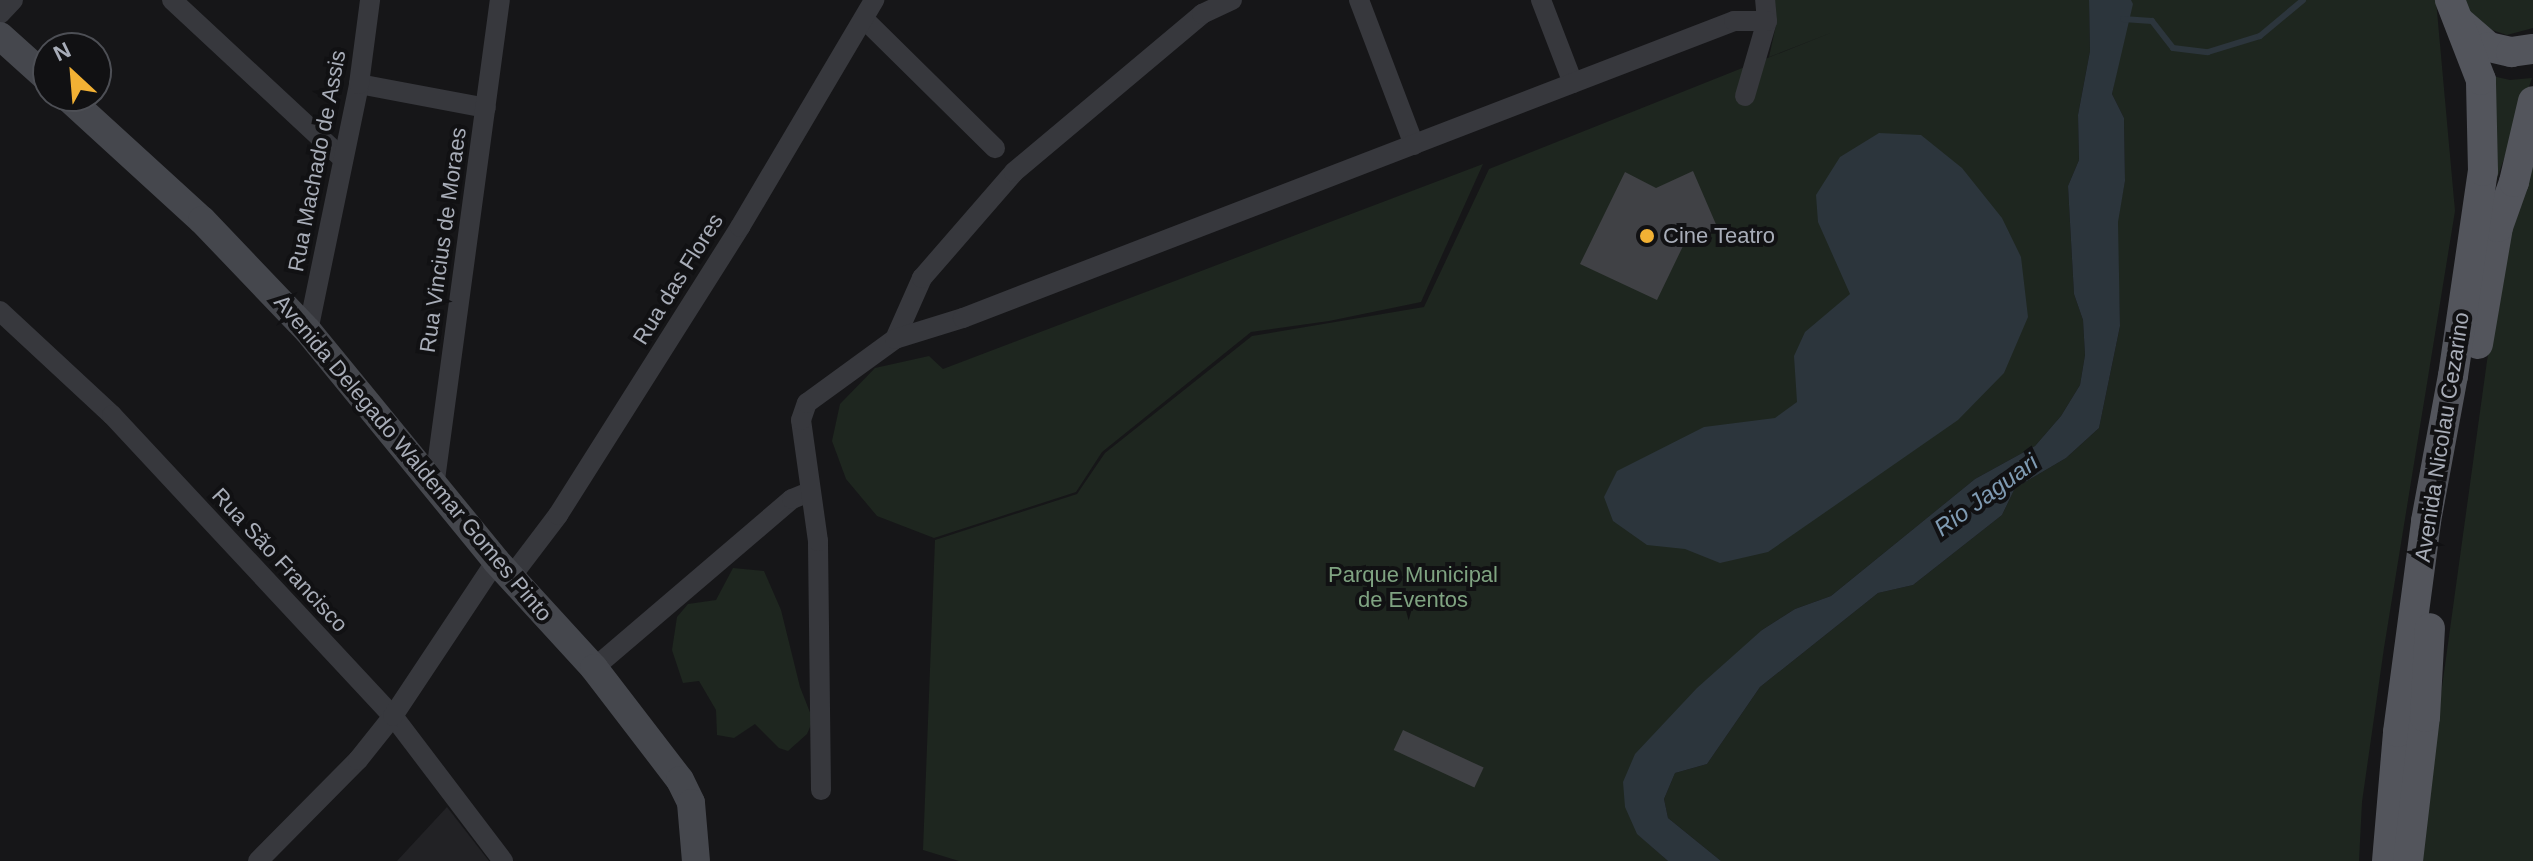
<!DOCTYPE html>
<meta charset="utf-8">
<style>
body{margin:0}
#map{position:relative;width:2533px;height:861px;overflow:hidden;background:#161618;font-family:Arial,sans-serif}
div>[style]{position:absolute}
[style*='--x']{left:calc(var(--x)*1px);top:calc(var(--y)*1px);width:calc(var(--w)*1px);rotate:calc(var(--a)*1deg)}
.built>*{inset:0;background:#222225}
.green>*{inset:0;background:#1e261f}
.water>*{inset:0;background:#2c353c}
.stream>*{height:6px;margin:-3px;padding:0 3px;transform-origin:3px;border-radius:3px;background:#2c353c}
.building>*{inset:0;background:#404145;transform-origin:0 0}
.street>*{height:20px;margin:-10px;padding:0 10px;transform-origin:10px;border-radius:10px;background:#37383d}
.secondary>*{height:28px;margin:-14px;padding:0 14px;transform-origin:14px;border-radius:14px;background:#45474d}
.primary>*{height:30px;margin:-15px;padding:0 15px;transform-origin:15px;border-radius:15px;background:#53555c}
.dots>*{width:22px;height:22px;translate:-50% -50%;box-sizing:border-box;border:4px solid #111113;border-radius:50%}
span{translate:-50% -50%;white-space:nowrap;text-align:center;line-height:1.15;-webkit-text-stroke:8px #111113;paint-order:stroke}
.street-label{font-size:22px;color:#a8adb8}
.poi-label{font-size:22px;color:#a8adb8}
.left{translate:0 -50%;text-align:left}
.park-label{font-size:22px;color:#7fa381}
.water-label{font-size:24px;color:#7f9bb3;font-style:italic}
.north{position:absolute;left:32px;top:32px;width:80px;height:80px;box-sizing:border-box;background:#111113;border:2px solid #4d4f55;border-radius:50%;rotate:334deg;font-size:22px;font-weight:700;line-height:32px;text-align:center;color:#a8adb8}
.north::after{content:'';display:block;margin:auto;width:28px;height:36px;background:#f2b134;clip-path:polygon(50% 0,100% 100%,50% 72%,0 100%)}
</style>
<div id="map">
<div class="built">
<div style="clip-path:polygon(447px 807px,489px 861px,397px 861px)"></div>
</div>
<div class="green">
<div style="clip-path:polygon(1775px 0,2089px 0,2090px 51px,2078px 115px,2079px 160px,2068px 186px,2074px 294px,2083px 320px,2085px 355px,2080px 385px,2061px 416px,2035px 446px,1975px 479px,1831px 596px,1795px 609px,1762px 630px,1638px 834px,1668px 861px,959px 861px,923px 850px,935px 540px,1077px 494px,1105px 453px,1252px 336px,1424px 307px,1489px 169px,1833px 32px,1769px 57px,1776px 25px)"></div>
<div style="clip-path:polygon(2131px 0,2436px 0,2455px 211px,2384px 648px,2362px 802px,2359px 861px,1721px 861px,1668px 818px,1664px 799px,1675px 773px,1707px 764px,1760px 687px,1878px 593px,1913px 585px,2002px 515px,2015px 488px,2066px 458px,2099px 428px,2120px 326px,2117px 222px,2125px 181px,2124px 118px,2112px 94px)"></div>
<div style="clip-path:polygon(2464px 0,2533px 0,2533px 28px,2507px 35px,2489px 29px,2474px 18px)"></div>
<div style="clip-path:polygon(2488px 75px,2510px 80px,2532px 78px,2481px 225px)"></div>
<div style="clip-path:polygon(2533px 133px,2533px 861px,2418px 861px,2487px 361px,2504px 260px)"></div>
<div style="clip-path:polygon(1483px 164px,1421px 302px,1329px 321px,1251px 332px,1102px 452px,1076px 492px,934px 538px,877px 516px,846px 479px,832px 441px,840px 404px,875px 368px,929px 356px,943px 369px)"></div>
<div style="clip-path:polygon(733px 568px,764px 571px,781px 610px,800px 687px,813px 720px,807px 734px,788px 751px,779px 748px,755px 724px,734px 738px,717px 735px,716px 710px,699px 681px,683px 683px,672px 650px,677px 617px,688px 604px,716px 600px)"></div>
</div>
<div class="water">
<div style="clip-path:polygon(2089px 0,2131px 0,2133px 4px,2112px 94px,2124px 118px,2125px 181px,2118px 222px,2120px 326px,2099px 428px,2066px 458px,2015px 488px,2002px 515px,1913px 585px,1878px 593px,1760px 687px,1707px 764px,1675px 773px,1664px 799px,1668px 818px,1721px 861px,1668px 861px,1637px 834px,1625px 807px,1623px 782px,1635px 754px,1697px 688px,1762px 630px,1795px 609px,1831px 596px,1975px 479px,2035px 446px,2061px 416px,2080px 385px,2085px 355px,2083px 320px,2074px 294px,2068px 186px,2079px 160px,2078px 115px,2090px 51px)"></div>
<div style="clip-path:polygon(1879px 133px,1921px 135px,1962px 168px,2002px 218px,2021px 257px,2028px 317px,2004px 373px,1958px 420px,1768px 552px,1720px 563px,1685px 549px,1647px 545px,1613px 521px,1604px 497px,1617px 471px,1704px 427px,1775px 418px,1797px 402px,1794px 356px,1805px 332px,1850px 294px,1818px 222px,1816px 195px,1840px 157px)"></div>
</div>
<div class="stream">
<div style="--x:2123;--y:19;--w:29;--a:4"></div>
<div style="--x:2152;--y:21;--w:34;--a:52"></div>
<div style="--x:2173;--y:48;--w:35;--a:7"></div>
<div style="--x:2208;--y:52;--w:54;--a:-17.1"></div>
<div style="--x:2260;--y:36;--w:56;--a:-39.9"></div>
</div>
<div class="building">
<div style="clip-path:polygon(1693px 171px,1718px 229px,1684px 244px,1657px 300px,1580px 264px,1625px 172px,1656px 188px)"></div>
<div style="left:1403px;top:730px;width:89px;height:22px;rotate:25deg"></div>
</div>
<div class="street">
<div style="--x:172;--y:0;--w:233;--a:42.9"></div>
<div style="--x:1359;--y:0;--w:155;--a:69.2"></div>
<div style="--x:1541;--y:0;--w:89;--a:68.9"></div>
<div style="--x:0;--y:14;--w:19;--a:-47"></div>
<div style="--x:864;--y:19;--w:184;--a:44.6"></div>
<div style="--x:359;--y:84;--w:129;--a:10.7"></div>
<div style="--x:1745;--y:96;--w:78;--a:-73.7"></div>
<div style="--x:1767;--y:21;--w:21;--a:-95"></div>
<div style="--x:0;--y:311;--w:153;--a:42.9"></div>
<div style="--x:112;--y:415;--w:412;--a:47"></div>
<div style="--x:393;--y:716;--w:182;--a:52.8"></div>
<div style="--x:308;--y:331;--w:252;--a:-78.3"></div>
<div style="--x:359;--y:84;--w:85;--a:-82.5"></div>
<div style="--x:895;--y:339;--w:67;--a:-66.1"></div>
<div style="--x:922;--y:278;--w:140;--a:-49"></div>
<div style="--x:1014;--y:172;--w:246;--a:-40"></div>
<div style="--x:1202;--y:14;--w:33;--a:-25"></div>
<div style="--x:434;--y:487;--w:491;--a:-82.3"></div>
<div style="--x:511;--y:577;--w:78;--a:-52.8"></div>
<div style="--x:558;--y:515;--w:341;--a:-57.7"></div>
<div style="--x:740;--y:227;--w:264;--a:-59.4"></div>
<div style="--x:594;--y:668;--w:260;--a:-40.5"></div>
<div style="--x:792;--y:499;--w:18;--a:-22"></div>
<div style="--x:821;--y:790;--w:249;--a:-90.7"></div>
<div style="--x:818;--y:541;--w:122;--a:-98"></div>
<div style="--x:801;--y:420;--w:18;--a:-71"></div>
<div style="--x:807;--y:403;--w:109;--a:-36"></div>
<div style="--x:895;--y:339;--w:71;--a:-17.2"></div>
<div style="--x:963;--y:318;--w:826;--a:-21.07"></div>
<div style="--x:1734;--y:21;--w:33;--a:0"></div>
<div style="--x:258;--y:861;--w:142;--a:-45.3"></div>
<div style="--x:358;--y:760;--w:56;--a:-51.5"></div>
<div style="--x:393;--y:716;--w:186;--a:-56.4"></div>
</div>
<div class="secondary">
<div style="--x:0;--y:36;--w:64;--a:41.9"></div>
<div style="--x:66;--y:96;--w:184;--a:42.4"></div>
<div style="--x:202;--y:220;--w:153;--a:46.3"></div>
<div style="--x:308;--y:331;--w:297;--a:50.7"></div>
<div style="--x:496;--y:561;--w:145;--a:47.5"></div>
<div style="--x:594;--y:668;--w:141;--a:52.5"></div>
<div style="--x:680;--y:780;--w:25;--a:64"></div>
<div style="--x:691;--y:803;--w:58;--a:85.1"></div>
</div>
<div class="primary">
<div style="--x:2460;--y:22;--w:38;--a:41"></div>
<div style="--x:2489;--y:47;--w:23;--a:13"></div>
<div style="--x:2511;--y:52;--w:22;--a:-8"></div>
<div style="--x:2478;--y:344;--w:119;--a:-80.3"></div>
<div style="--x:2498;--y:227;--w:48;--a:-70.4"></div>
<div style="--x:2514;--y:182;--w:83;--a:-76.8"></div>
<div style="--x:2387;--y:861;--w:129;--a:-85.1"></div>
<div style="--x:2398;--y:732;--w:213;--a:-82.4"></div>
<div style="--x:2426;--y:521;--w:147;--a:-79.5"></div>
<div style="--x:2453;--y:376;--w:207;--a:-81.7"></div>
<div style="--x:2483;--y:171;--w:91;--a:-91.3"></div>
<div style="--x:2481;--y:80;--w:86;--a:-111.2"></div>
<div style="--x:2408;--y:861;--w:145;--a:-83.3"></div>
<div style="--x:2425;--y:717;--w:89;--a:-86.8"></div>
</div>
<div class="dots">
<div style="left:1647px;top:236px;background:#f2b134"></div>
</div>
<div class="street-label">
<span style="left:317px;top:161px;rotate:-79deg">Rua Machado de Assis</span>
<span style="left:443px;top:240px;rotate:-82deg">Rua Vincius de Moraes</span>
<span style="left:678px;top:279px;rotate:-58deg">Rua das Flores</span>
<span style="left:2442px;top:437px;rotate:-81deg">Avenida Nicolau Cezarino</span>
<span style="left:413px;top:458px;rotate:50deg">Avenida Delegado Waldemar Gomes Pinto</span>
<span style="left:280px;top:560px;rotate:47deg">Rua São Francisco</span>
</div>
<div class="poi-label">
<span class="left" style="left:1663px;top:236px">Cine Teatro</span>
</div>
<div class="park-label">
<span style="left:1413px;top:587px">Parque Municipal<br>de Eventos</span>
</div>
<div class="water-label">
<span style="left:1986px;top:495px;rotate:-36deg">Rio Jaguari</span>
</div>
<div class="north">N</div>
</div>
